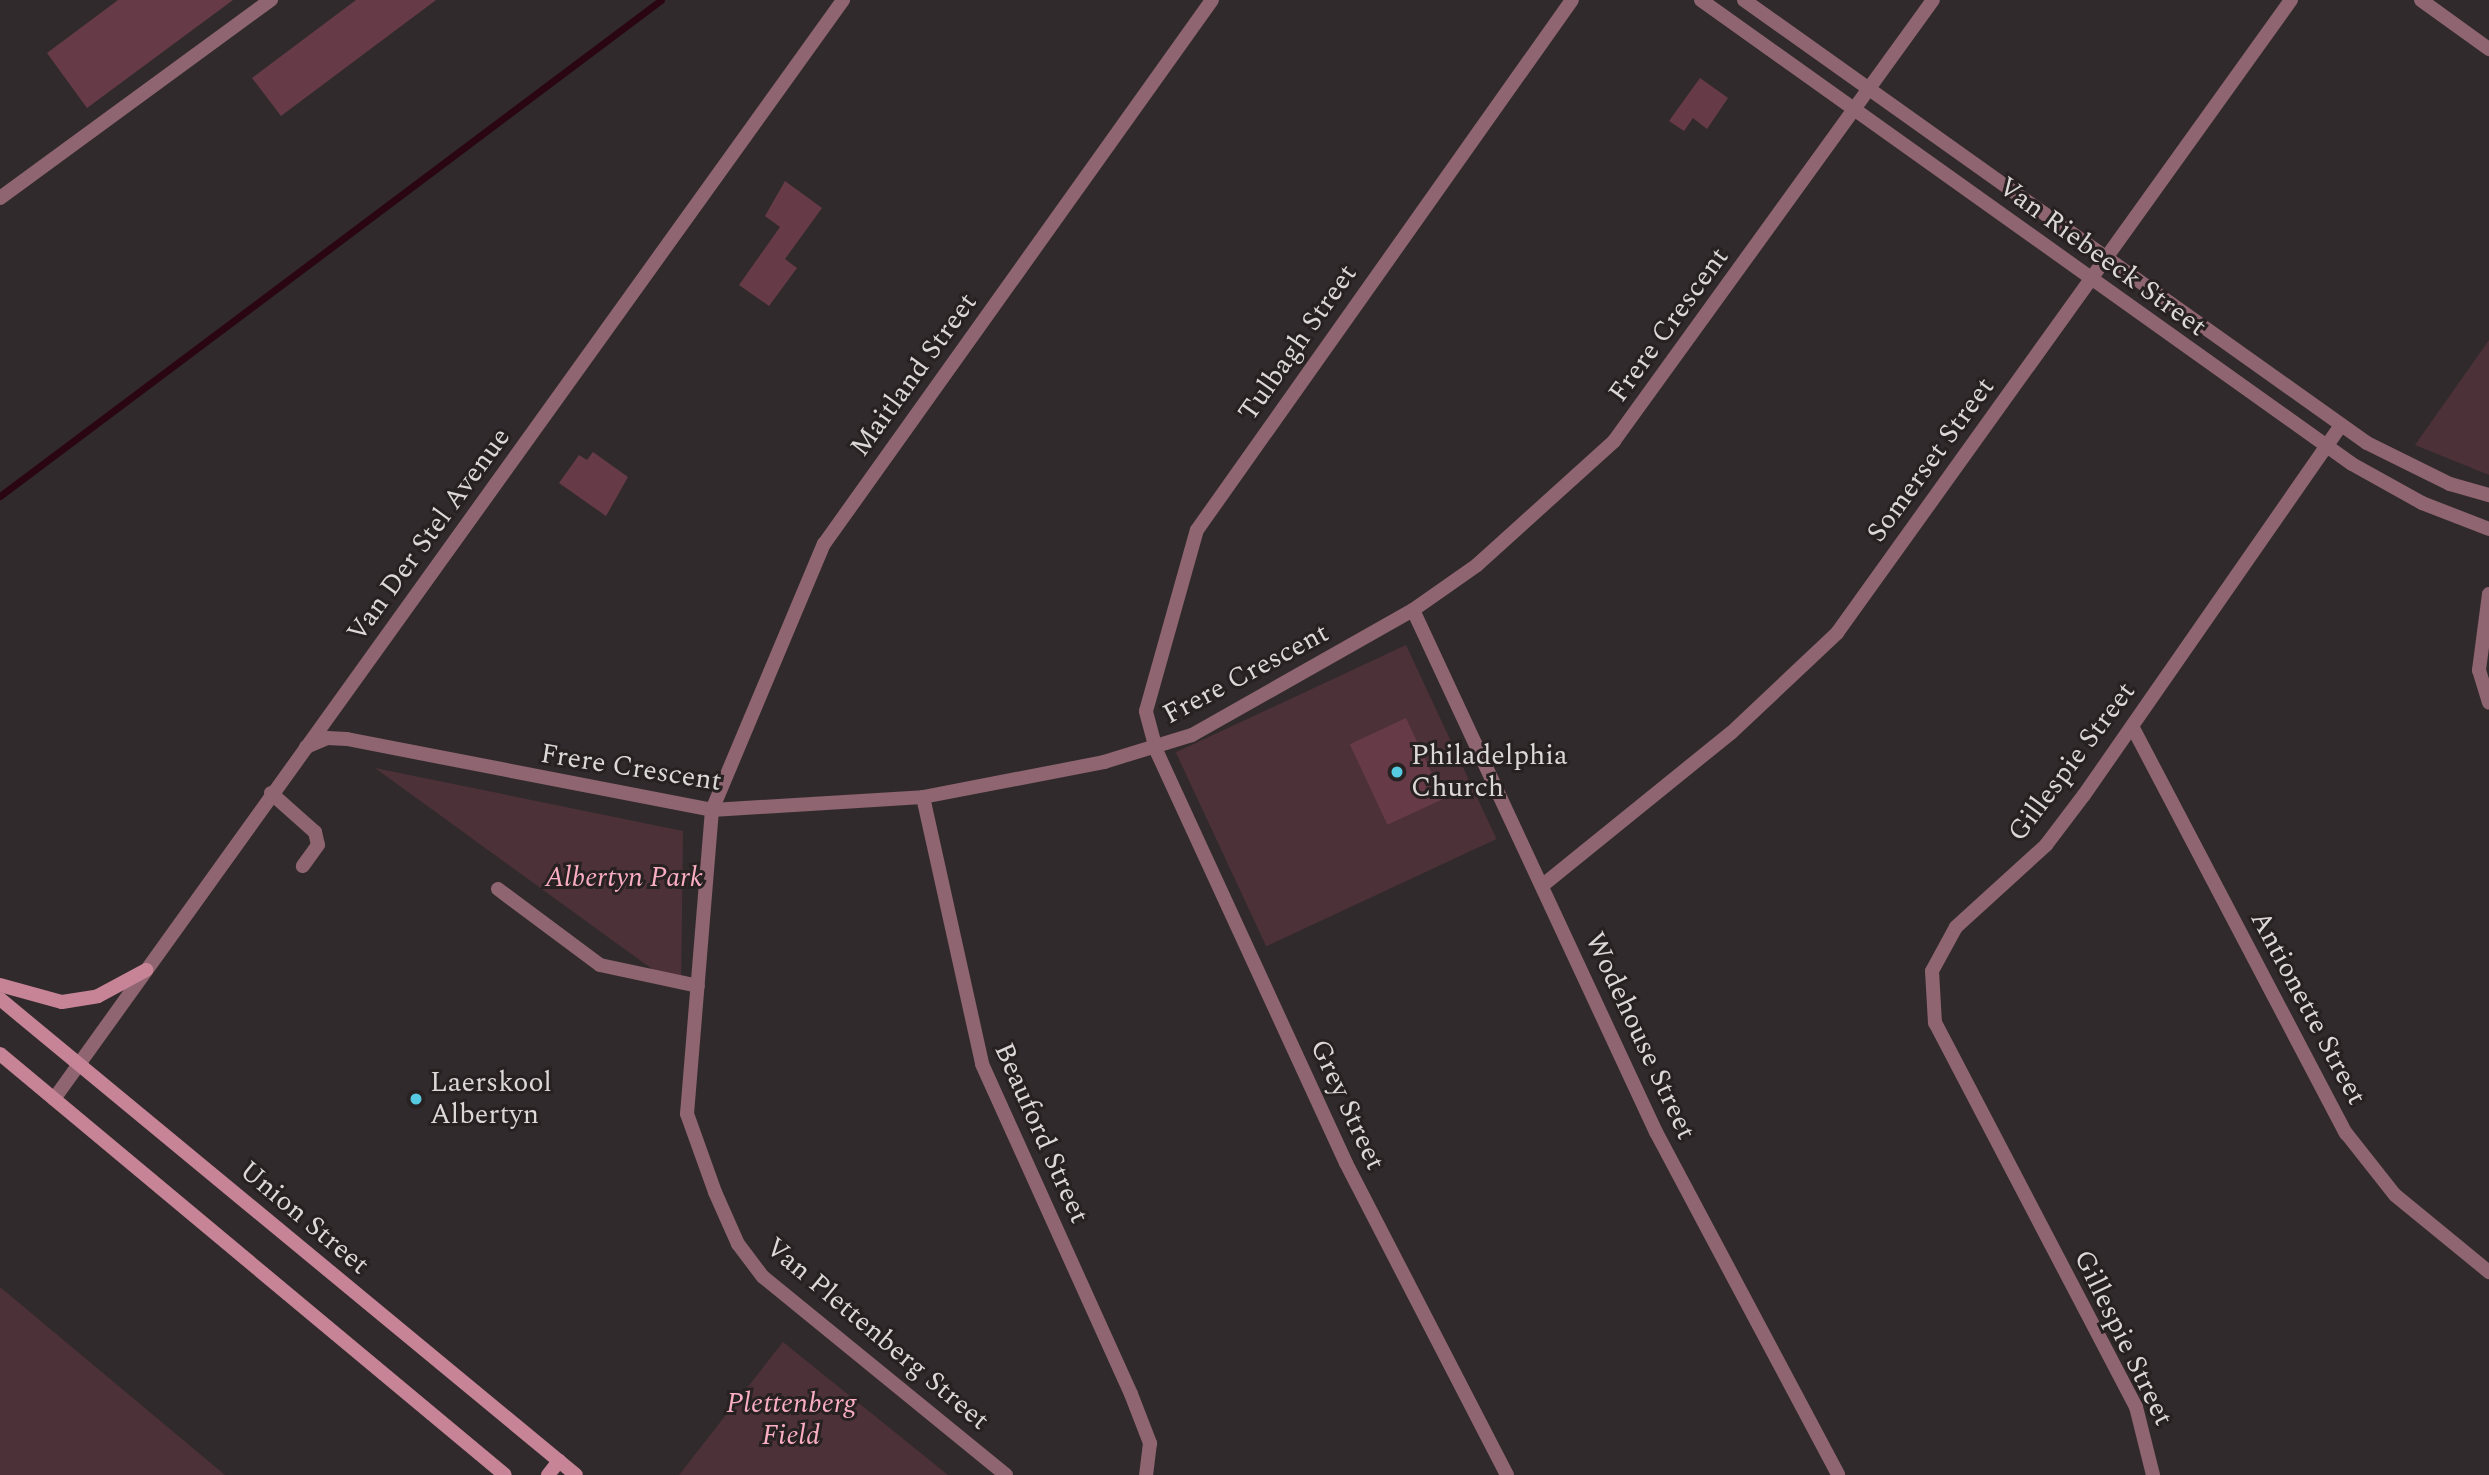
<!DOCTYPE html>
<style>
body{margin:0}
#map{position:relative;width:2489px;height:1475px;overflow:hidden;background:#312a2c;font-family:Spectral,serif}
div>[style]{position:absolute}
[style*='--x']{left:calc(var(--x)*1px);top:calc(var(--y)*1px);width:calc(var(--w)*1px);rotate:calc(var(--a)*1deg)}
.green>*{inset:0;background:#4c3138;transform-origin:0 0}
.stream>*{height:7px;margin:-3.5px;padding:0 3.5px;transform-origin:3.5px;border-radius:3.5px;background:#2a0512}
.building>*{inset:0;background:#663b47;transform-origin:0 0}
.service>*{height:14px;margin:-7px;padding:0 7px;transform-origin:7px;border-radius:7px;background:#8e6570}
.minor>*{height:14px;margin:-7px;padding:0 7px;transform-origin:7px;border-radius:7px;background:#8e6570}
.tertiary>*{height:14px;margin:-7px;padding:0 7px;transform-origin:7px;border-radius:7px;background:#8e6570}
.secondary>*{height:14px;margin:-7px;padding:0 7px;transform-origin:7px;border-radius:7px;background:#c68496}
.dots>*{width:19px;height:19px;translate:-50% -50%;box-sizing:border-box;border:4px solid #272122;border-radius:50%}
span{translate:-50% -50%;white-space:nowrap;text-align:center;line-height:1.15;-webkit-text-stroke:6px #272122;paint-order:stroke}
.street-label{font-size:28px;color:#dcd8d9}
.poi-label{font-size:28px;color:#dcd8d9}
.left{translate:0 -50%;text-align:left}
.park-label{font-size:28px;color:#fbaec2;font-style:italic}
</style>
<div id="map">
<div class="green">
<div style="clip-path:polygon(2489px 340px,2489px 475px,2415px 445px)"></div>
<div style="left:1406px;top:645px;width:214px;height:254px;rotate:65deg"></div>
<div style="clip-path:polygon(375px 768px,683px 831px,681px 990px)"></div>
<div style="clip-path:polygon(0 1287px,225px 1475px,0 1475px)"></div>
<div style="clip-path:polygon(783px 1342px,948px 1475px,679px 1475px)"></div>
</div>
<div class="stream">
<div style="--x:0;--y:496;--w:826;--a:-36.88"></div>
</div>
<div class="building">
<div style="clip-path:polygon(118px 0,233px 0,87px 108px,47px 53px)"></div>
<div style="clip-path:polygon(356px 0,436px 0,281px 116px,252px 78px)"></div>
<div style="clip-path:polygon(1700px 78px,1728px 98px,1707px 129px,1693px 118px,1684px 131px,1669px 121px)"></div>
<div style="clip-path:polygon(785px 181px,822px 208px,785px 259px,797px 268px,769px 306px,739px 285px,780px 227px,765px 216px)"></div>
<div style="clip-path:polygon(593px 452px,628px 477px,606px 516px,559px 483px,579px 455px,587px 460px)"></div>
<div style="left:1406px;top:718px;width:89px;height:62px;rotate:65deg"></div>
</div>
<div class="service">
<div style="--x:0;--y:198;--w:336;--a:-36.2"></div>
<div style="--x:271;--y:793;--w:59;--a:41.6"></div>
<div style="--x:315;--y:832;--w:13;--a:77"></div>
<div style="--x:318;--y:845;--w:26;--a:126"></div>
<div style="--x:498;--y:889;--w:127;--a:36.7"></div>
<div style="--x:600;--y:965;--w:100;--a:12.1"></div>
</div>
<div class="minor">
<div style="--x:2421;--y:0;--w:84;--a:35.8"></div>
<div style="--x:2489;--y:594;--w:77;--a:97.5"></div>
<div style="--x:2479;--y:670;--w:34;--a:73"></div>
<div style="--x:1413;--y:610;--w:576;--a:65.04"></div>
<div style="--x:1656;--y:1132;--w:388;--a:62"></div>
<div style="--x:2133;--y:728;--w:458;--a:62.3"></div>
<div style="--x:2346;--y:1133;--w:79;--a:51.7"></div>
<div style="--x:2395;--y:1195;--w:122;--a:39.3"></div>
<div style="--x:306;--y:747;--w:23;--a:-23"></div>
<div style="--x:327;--y:738;--w:20;--a:3"></div>
<div style="--x:347;--y:739;--w:372;--a:11"></div>
<div style="--x:712;--y:810;--w:211;--a:-3.5"></div>
<div style="--x:923;--y:797;--w:184;--a:-10.9"></div>
<div style="--x:1104;--y:762;--w:92;--a:-17.1"></div>
<div style="--x:1192;--y:735;--w:254;--a:-29.5"></div>
<div style="--x:1413;--y:610;--w:78;--a:-35.1"></div>
<div style="--x:1477;--y:565;--w:185;--a:-42.1"></div>
<div style="--x:1614;--y:441;--w:544;--a:-54.12"></div>
<div style="--x:923;--y:797;--w:273;--a:77.5"></div>
<div style="--x:982;--y:1064;--w:362;--a:65.7"></div>
<div style="--x:1131;--y:1394;--w:53;--a:68.8"></div>
<div style="--x:1150;--y:1443;--w:32;--a:97"></div>
<div style="--x:1543;--y:885;--w:242;--a:-39"></div>
<div style="--x:1731;--y:733;--w:146;--a:-43.3"></div>
<div style="--x:1837;--y:633;--w:779;--a:-54.35"></div>
<div style="--x:1006;--y:1475;--w:313;--a:-140.8"></div>
<div style="--x:763;--y:1277;--w:41;--a:-127.1"></div>
<div style="--x:738;--y:1244;--w:57;--a:-113.9"></div>
<div style="--x:715;--y:1192;--w:83;--a:-109.7"></div>
<div style="--x:687;--y:1114;--w:305;--a:-85.3"></div>
<div style="--x:712;--y:810;--w:289;--a:-67.2"></div>
<div style="--x:824;--y:544;--w:668;--a:-54.5"></div>
<div style="--x:1507;--y:1475;--w:351;--a:-117.3"></div>
<div style="--x:1346;--y:1163;--w:456;--a:-114.7"></div>
<div style="--x:1156;--y:749;--w:39;--a:-105"></div>
<div style="--x:1146;--y:711;--w:188;--a:-74.3"></div>
<div style="--x:1197;--y:530;--w:649;--a:-54.72"></div>
<div style="--x:2153;--y:1475;--w:70;--a:-104"></div>
<div style="--x:2136;--y:1407;--w:433;--a:-117.6"></div>
<div style="--x:1935;--y:1023;--w:52;--a:-93.3"></div>
<div style="--x:1932;--y:971;--w:50;--a:-61.4"></div>
<div style="--x:1956;--y:927;--w:122;--a:-42.3"></div>
<div style="--x:2046;--y:845;--w:63;--a:-52.8"></div>
<div style="--x:2084;--y:795;--w:450;--a:-55.2"></div>
</div>
<div class="tertiary">
<div style="--x:1701;--y:0;--w:799;--a:35.48"></div>
<div style="--x:2352;--y:464;--w:80;--a:29.1"></div>
<div style="--x:2422;--y:503;--w:72;--a:21.2"></div>
<div style="--x:1744;--y:0;--w:764;--a:35.42"></div>
<div style="--x:2367;--y:443;--w:93;--a:26.3"></div>
<div style="--x:2450;--y:484;--w:41;--a:15.8"></div>
<div style="--x:54;--y:1099;--w:1353;--a:-54.32"></div>
</div>
<div class="secondary">
<div style="--x:0;--y:985;--w:64;--a:15.3"></div>
<div style="--x:62;--y:1002;--w:36;--a:-9"></div>
<div style="--x:98;--y:996;--w:55;--a:-28.4"></div>
<div style="--x:0;--y:999;--w:747;--a:39.57"></div>
<div style="--x:0;--y:1054;--w:657;--a:39.82"></div>
<div style="--x:548;--y:1475;--w:18;--a:-52"></div>
</div>
<div class="dots">
<div style="left:1397px;top:772px;background:#55cae0"></div>
<div style="left:416px;top:1099px;background:#55cae0"></div>
</div>
<div class="street-label">
<span style="left:2102px;top:257px;rotate:36deg">Van Riebeeck Street</span>
<span style="left:1669px;top:325px;rotate:-54deg">Frere Crescent</span>
<span style="left:1298px;top:343px;rotate:-55deg">Tulbagh Street</span>
<span style="left:914px;top:375px;rotate:-54deg">Maitland Street</span>
<span style="left:1931px;top:460px;rotate:-54deg">Somerset Street</span>
<span style="left:429px;top:535px;rotate:-54deg">Van Der Stel Avenue</span>
<span style="left:1246px;top:674px;rotate:-28deg">Frere Crescent</span>
<span style="left:2072px;top:762px;rotate:-53deg">Gillespie Street</span>
<span style="left:631px;top:768px;rotate:9deg">Frere Crescent</span>
<span style="left:2308px;top:1008px;rotate:62deg">Antionette Street</span>
<span style="left:1640px;top:1036px;rotate:65deg">Wodehouse Street</span>
<span style="left:1347px;top:1105px;rotate:65deg">Grey Street</span>
<span style="left:1041px;top:1133px;rotate:66deg">Beauford Street</span>
<span style="left:304px;top:1218px;rotate:40deg">Union Street</span>
<span style="left:877px;top:1334px;rotate:40deg">Van Plettenberg Street</span>
<span style="left:2123px;top:1338px;rotate:64deg">Gillespie Street</span>
</div>
<div class="poi-label">
<span class="left" style="left:1411px;top:772px">Philadelphia<br>Church</span>
<span class="left" style="left:430px;top:1099px">Laerskool<br>Albertyn</span>
</div>
<div class="park-label">
<span style="left:624px;top:878px">Albertyn Park</span>
<span style="left:791px;top:1420px">Plettenberg<br>Field</span>
</div>
</div>
